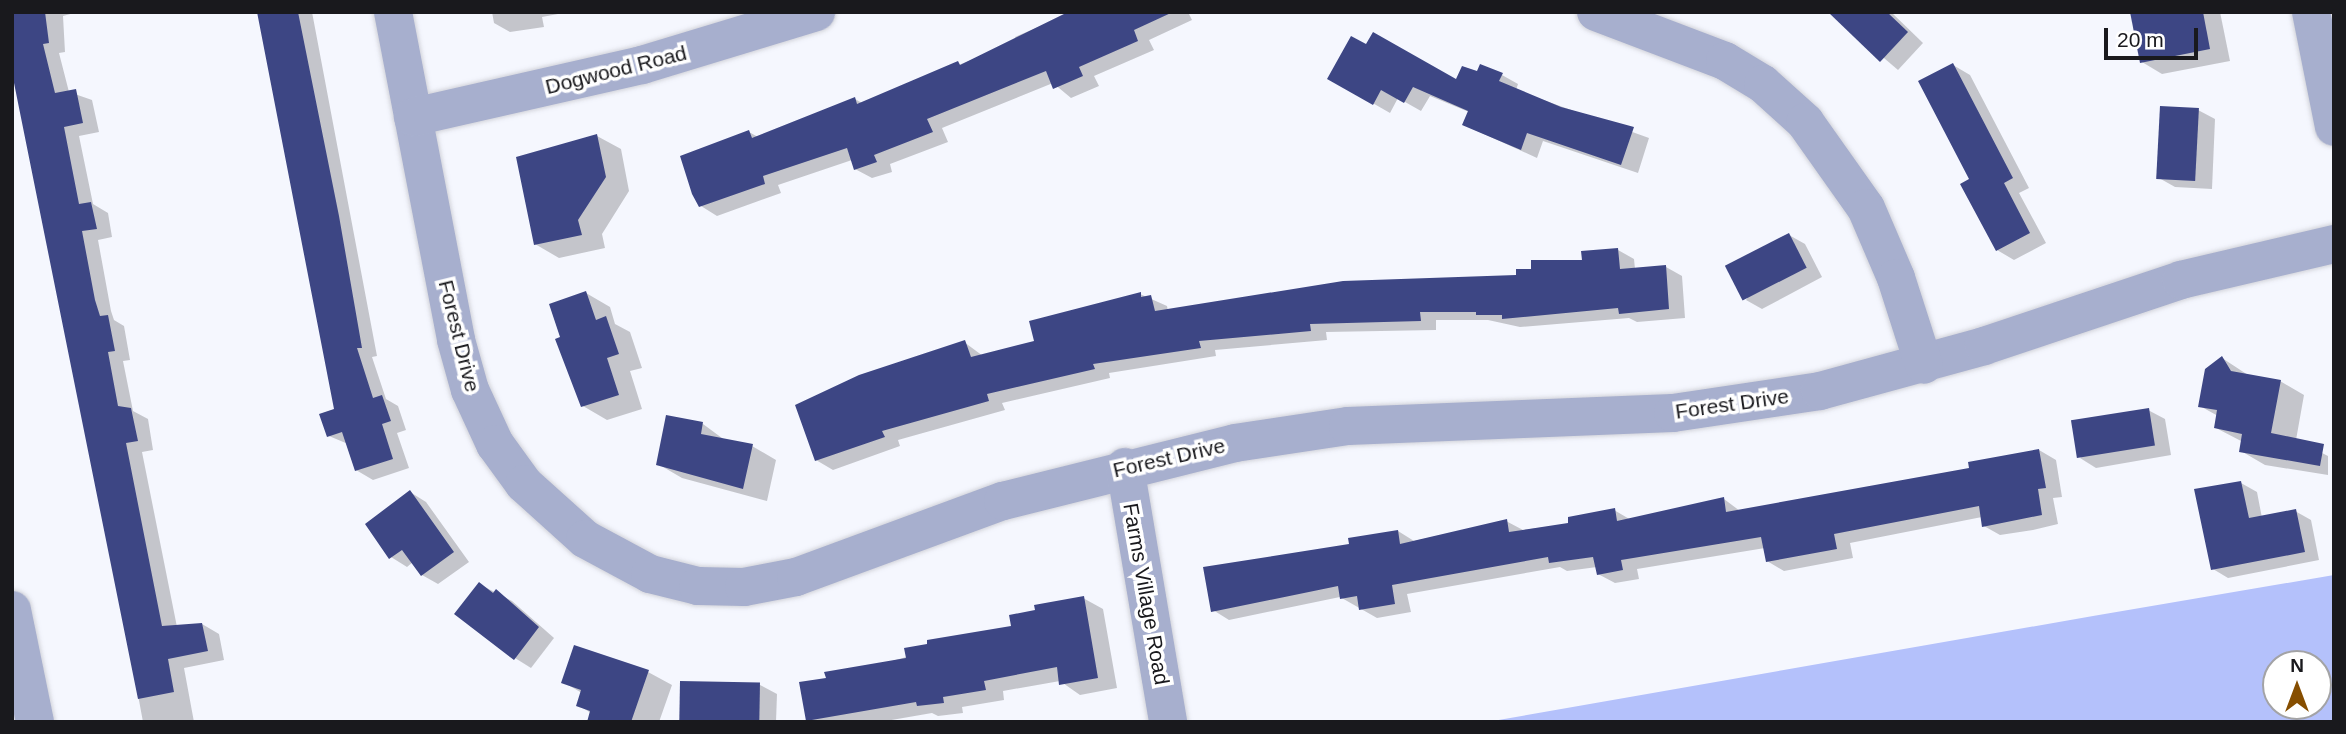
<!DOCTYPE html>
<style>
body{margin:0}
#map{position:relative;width:2346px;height:734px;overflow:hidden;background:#f5f7fe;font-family:Arial,sans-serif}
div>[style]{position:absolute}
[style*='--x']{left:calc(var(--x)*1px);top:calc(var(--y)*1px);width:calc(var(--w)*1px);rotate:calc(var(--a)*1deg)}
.green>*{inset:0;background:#b4c1fb}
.shadow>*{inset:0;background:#0003}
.building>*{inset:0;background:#3d4684;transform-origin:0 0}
.roads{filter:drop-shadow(0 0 2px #d2d3da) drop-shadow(0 0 2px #d2d3da)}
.minor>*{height:38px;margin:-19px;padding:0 19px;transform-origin:19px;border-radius:19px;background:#a7afce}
.tertiary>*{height:38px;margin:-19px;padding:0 19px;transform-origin:19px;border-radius:19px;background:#a7afce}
span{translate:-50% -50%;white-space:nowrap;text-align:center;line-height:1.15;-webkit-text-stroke:7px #fff;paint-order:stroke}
.street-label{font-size:21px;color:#19191d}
.frame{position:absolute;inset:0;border:14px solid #19191d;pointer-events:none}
.north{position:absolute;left:2262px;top:650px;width:70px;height:70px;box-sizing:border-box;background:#fff;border:2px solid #a3a3a5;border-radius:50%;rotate:0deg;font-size:19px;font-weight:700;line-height:28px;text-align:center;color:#19191d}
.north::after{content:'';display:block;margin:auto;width:24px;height:32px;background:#864e00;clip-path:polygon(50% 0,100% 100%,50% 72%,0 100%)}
.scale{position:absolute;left:2104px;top:28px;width:94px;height:32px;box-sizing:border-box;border:4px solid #19191d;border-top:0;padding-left:9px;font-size:21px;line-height:24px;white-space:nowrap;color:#19191d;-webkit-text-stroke:5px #fff;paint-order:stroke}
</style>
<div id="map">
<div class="green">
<div style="clip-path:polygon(evenodd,2334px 575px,2334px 722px,1487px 722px,2093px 616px,2334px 575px,2276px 664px,2318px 664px,2318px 706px,2276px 706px,2276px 664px)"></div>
</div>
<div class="shadow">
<div style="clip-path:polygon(12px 12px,78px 12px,63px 16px,65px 52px,59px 53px,69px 92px,92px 100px,99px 132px,79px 136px,93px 204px,108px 213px,112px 237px,98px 240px,111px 311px,114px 320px,124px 326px,130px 360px,123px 361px,133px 411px,148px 419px,153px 450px,142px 452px,177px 627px,202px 624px,219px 634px,224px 660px,184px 668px,194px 722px,143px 722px)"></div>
<div style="clip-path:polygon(259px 12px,312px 12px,377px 356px,372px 357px,386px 399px,398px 406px,406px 430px,397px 433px,409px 468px,373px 480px,356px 470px,348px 444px,329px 436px,336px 411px)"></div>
<div style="clip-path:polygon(492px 12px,558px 12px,558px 14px,542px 17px,544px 27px,510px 32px,494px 23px)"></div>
<div style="clip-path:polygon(1085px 12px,1188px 12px,1192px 20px,1149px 40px,1154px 50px,1094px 76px,1099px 86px,1071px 98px,1053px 83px,942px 128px,948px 142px,890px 164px,892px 172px,872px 178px,855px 169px,852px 160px,778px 185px,781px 193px,717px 216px,701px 206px,749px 132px,758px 137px,855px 99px,862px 103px,1017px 42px,1015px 37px,1057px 19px)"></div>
<div style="clip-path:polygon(1830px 12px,1891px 12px,1923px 43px,1898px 70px)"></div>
<div style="clip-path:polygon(2132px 12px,2220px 12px,2230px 61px,2162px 74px,2142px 62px)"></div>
<div style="clip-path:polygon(1953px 65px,1970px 75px,2029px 188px,2019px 193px,2046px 243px,2014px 260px,1997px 250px,1971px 180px)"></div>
<div style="clip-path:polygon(1478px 74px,1502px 75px,1518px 84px,1516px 90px,1649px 138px,1638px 173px,1543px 141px,1537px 158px,1464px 125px,1469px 112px,1430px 96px,1421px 111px,1398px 98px,1390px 113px,1329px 78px,1457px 81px)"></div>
<div style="clip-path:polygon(2198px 110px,2215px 119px,2212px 189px,2175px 187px,2159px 178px)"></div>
<div style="clip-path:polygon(597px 136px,621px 149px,629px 191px,602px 234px,605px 248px,559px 258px,535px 244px)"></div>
<div style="clip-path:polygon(1789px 235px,1805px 244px,1822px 277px,1762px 309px,1746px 300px)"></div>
<div style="clip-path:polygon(1618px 250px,1634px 259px,1635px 269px,1666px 267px,1682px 276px,1685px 318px,1637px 322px,1629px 318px,1520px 327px,1488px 320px,1436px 320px,1436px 330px,1326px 332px,1327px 340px,1215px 350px,1216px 356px,1109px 373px,1110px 378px,1002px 403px,1005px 410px,898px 440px,900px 446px,833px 470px,816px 460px,964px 342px,983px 356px,1037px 342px,1140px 294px,1167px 306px,1168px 311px,1518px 277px)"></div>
<div style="clip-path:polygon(586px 293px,610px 307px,615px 324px,630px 332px,642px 368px,630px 371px,642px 409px,607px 420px,583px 406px,562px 338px)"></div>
<div style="clip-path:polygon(2222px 358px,2248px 375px,2280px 381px,2304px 395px,2296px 440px,2328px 456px,2328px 475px,2265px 465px,2241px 451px,2243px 442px,2216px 428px,2218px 416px,2200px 406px)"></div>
<div style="clip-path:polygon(2148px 410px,2165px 419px,2171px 455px,2096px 468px,2080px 458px)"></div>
<div style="clip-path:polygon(668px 417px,703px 424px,726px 441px,752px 446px,776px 460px,767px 501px,682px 478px,658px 464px)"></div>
<div style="clip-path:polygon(2039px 450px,2056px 460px,2062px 497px,2053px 498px,2058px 524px,2033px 530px,2000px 535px,1984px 526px,1982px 517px,1850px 543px,1853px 558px,1784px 571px,1767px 561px,1765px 548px,1637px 569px,1639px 579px,1615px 583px,1598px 574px,1597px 567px,1567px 571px,1560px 567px,1407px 594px,1411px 612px,1377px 618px,1340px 597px,1229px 620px,1213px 610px,1351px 546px,1398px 531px,1414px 541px,1506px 521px,1523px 530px,1570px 524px,1614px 510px,1631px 520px,1724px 499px,1740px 511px,1971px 470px)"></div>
<div style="clip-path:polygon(2241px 483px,2257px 492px,2262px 518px,2295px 511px,2311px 520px,2319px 560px,2228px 578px,2213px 569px)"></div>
<div style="clip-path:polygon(410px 492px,426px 502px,469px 562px,438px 584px,422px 575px,413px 562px,407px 567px,391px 557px)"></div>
<div style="clip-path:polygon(479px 584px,512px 601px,554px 638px,531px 668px,515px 658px)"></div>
<div style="clip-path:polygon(1083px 598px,1103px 609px,1117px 688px,1080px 695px,1060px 681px,1003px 691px,1004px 700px,962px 707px,963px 713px,938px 716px,932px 713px,880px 722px,808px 720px,828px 679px,1013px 627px)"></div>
<div style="clip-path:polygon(648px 672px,672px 685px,659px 722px,588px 722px,591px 713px,578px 705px,582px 693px,563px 682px)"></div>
<div style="clip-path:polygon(682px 683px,760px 685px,777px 694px,776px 722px,685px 722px,681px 719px)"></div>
</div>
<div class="building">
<div style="clip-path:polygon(12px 12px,45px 12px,49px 43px,43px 44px,55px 93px,76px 89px,83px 123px,64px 127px,79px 204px,91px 202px,97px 229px,82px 231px,95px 300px,100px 316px,108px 315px,115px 351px,108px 352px,118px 406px,131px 408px,138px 441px,126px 443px,162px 626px,202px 623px,208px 651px,168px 659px,174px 692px,138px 699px,12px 73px)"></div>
<div style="clip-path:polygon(257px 12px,298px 12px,339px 216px,362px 348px,357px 348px,373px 398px,382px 395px,391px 421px,382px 424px,393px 459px,355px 471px,342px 432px,327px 437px,319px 414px,334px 409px)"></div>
<div style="clip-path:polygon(1068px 12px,1173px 12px,1134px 30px,1138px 41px,1079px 67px,1083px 76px,1053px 89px,1046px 71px,927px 119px,933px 132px,874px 155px,877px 162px,854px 170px,847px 148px,763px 176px,765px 184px,699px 207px,692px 194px,680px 156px,749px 130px,752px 138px,855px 97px,857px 104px,958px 61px,960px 65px)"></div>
<div style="clip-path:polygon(1828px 12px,1887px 12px,1908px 32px,1880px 62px)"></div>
<div style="clip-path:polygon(2130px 12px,2203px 12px,2210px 49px,2140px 63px)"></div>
<div style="clip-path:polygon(1373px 32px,1456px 79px,1462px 66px,1477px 71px,1480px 64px,1503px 73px,1499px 81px,1561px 107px,1634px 127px,1621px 165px,1527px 133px,1521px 150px,1462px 125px,1468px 111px,1413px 87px,1404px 103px,1381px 90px,1373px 105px,1327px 79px,1351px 36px,1366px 44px)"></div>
<div style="clip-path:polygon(1953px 63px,2013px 178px,2004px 183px,2030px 233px,1996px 251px,1960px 184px,1969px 179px,1918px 81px)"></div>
<div style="left:2160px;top:106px;width:39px;height:73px;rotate:3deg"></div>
<div style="clip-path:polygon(597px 134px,606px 177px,578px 220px,582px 235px,534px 245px,516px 157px)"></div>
<div style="left:1789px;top:233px;width:39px;height:72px;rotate:63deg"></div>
<div style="clip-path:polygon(1618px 248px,1620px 269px,1666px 265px,1669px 309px,1619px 314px,1618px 308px,1502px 319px,1502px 315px,1476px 315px,1476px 312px,1420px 312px,1421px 321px,1310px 324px,1311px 331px,1199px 341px,1201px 348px,1093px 364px,1095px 369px,987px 394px,989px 401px,882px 431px,885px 437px,815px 461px,795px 405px,859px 375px,965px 340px,971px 357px,1034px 341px,1029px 321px,1141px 292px,1141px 297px,1151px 295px,1155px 311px,1343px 281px,1516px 275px,1516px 269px,1531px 269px,1531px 260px,1582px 260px,1581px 251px)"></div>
<div style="clip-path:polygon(586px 291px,596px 320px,606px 316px,619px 354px,607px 358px,619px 395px,581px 407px,555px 339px,560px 337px,549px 304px)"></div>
<div style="clip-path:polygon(2222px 356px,2231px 371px,2281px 380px,2271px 433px,2324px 444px,2320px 466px,2239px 452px,2242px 434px,2214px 428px,2217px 410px,2198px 407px,2205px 369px)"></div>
<div style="left:2149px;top:408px;width:38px;height:79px;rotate:81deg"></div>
<div style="clip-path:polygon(666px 415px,703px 422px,701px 434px,753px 444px,743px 489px,656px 465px)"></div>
<div style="clip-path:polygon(2039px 449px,2046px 488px,2038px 489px,2042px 515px,1982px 527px,1979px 506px,1834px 534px,1837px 549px,1766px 562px,1761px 537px,1621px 560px,1623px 570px,1597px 575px,1593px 557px,1549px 563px,1548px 557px,1392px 585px,1395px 604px,1359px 610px,1357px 596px,1340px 599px,1338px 586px,1211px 612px,1203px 567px,1349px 544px,1348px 538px,1398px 530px,1400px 544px,1507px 519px,1509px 532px,1568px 523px,1568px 517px,1615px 508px,1617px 521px,1724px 497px,1726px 512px,1969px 468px,1968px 462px)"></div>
<div style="clip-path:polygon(2241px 481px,2249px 518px,2296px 509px,2305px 552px,2211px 570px,2194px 489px)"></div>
<div style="clip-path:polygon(410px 490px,454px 552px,421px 576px,402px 550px,389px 559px,365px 524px)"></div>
<div style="clip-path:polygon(479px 582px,493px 593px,496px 589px,539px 627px,514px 660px,454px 614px)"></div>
<div style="clip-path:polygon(1084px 596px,1098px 678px,1059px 685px,1057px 667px,984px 681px,986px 690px,943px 697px,944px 703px,917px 706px,916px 702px,806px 721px,799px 682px,826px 678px,824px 672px,906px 658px,904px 648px,927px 644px,927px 640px,1011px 626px,1009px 615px,1035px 610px,1034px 605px)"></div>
<div style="clip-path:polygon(574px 645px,649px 670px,631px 722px,587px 722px,590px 711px,576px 706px,581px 690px,561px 683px)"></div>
<div style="left:680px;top:681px;width:80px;height:39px;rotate:1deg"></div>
</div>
<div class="roads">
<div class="minor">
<div style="--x:393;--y:12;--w:334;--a:79.1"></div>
<div style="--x:456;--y:340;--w:52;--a:74.4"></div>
<div style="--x:470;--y:390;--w:60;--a:65.2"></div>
<div style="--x:495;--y:444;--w:49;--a:54.1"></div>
<div style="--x:524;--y:484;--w:82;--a:42"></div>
<div style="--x:585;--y:539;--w:74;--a:28.3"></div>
<div style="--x:650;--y:574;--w:49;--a:14"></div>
<div style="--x:698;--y:586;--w:46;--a:1.2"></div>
<div style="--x:744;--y:587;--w:53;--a:-10.9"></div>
<div style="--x:796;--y:577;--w:221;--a:-20.2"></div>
<div style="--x:1003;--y:501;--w:239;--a:-14"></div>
<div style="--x:1235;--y:443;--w:114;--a:-8.6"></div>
<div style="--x:1348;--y:426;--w:325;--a:-2.3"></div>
<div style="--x:1673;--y:413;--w:149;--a:-8.5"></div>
<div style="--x:1820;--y:391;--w:170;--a:-15.3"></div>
<div style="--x:1984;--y:346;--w:208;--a:-18.5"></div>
<div style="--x:2181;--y:280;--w:157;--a:-13.2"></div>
<div style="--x:1596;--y:12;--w:138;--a:20.8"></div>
<div style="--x:1725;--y:61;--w:44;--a:31.2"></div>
<div style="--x:1763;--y:84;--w:57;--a:42.1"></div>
<div style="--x:1805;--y:122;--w:105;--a:54.7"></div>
<div style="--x:1866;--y:208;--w:76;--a:66.8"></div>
<div style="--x:1896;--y:278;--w:91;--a:72.2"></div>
<div style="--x:2311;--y:12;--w:117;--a:78.7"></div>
<div style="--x:413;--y:117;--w:235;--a:-12.8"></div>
<div style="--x:642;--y:65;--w:182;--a:-16.9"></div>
<div style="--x:1125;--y:467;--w:259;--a:80.4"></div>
</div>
<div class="tertiary">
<div style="--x:12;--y:610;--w:114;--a:78.4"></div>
</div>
</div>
<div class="street-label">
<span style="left:616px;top:70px;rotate:-14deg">Dogwood Road</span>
<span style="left:459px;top:336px;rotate:76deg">Forest Drive</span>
<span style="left:1732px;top:404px;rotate:-8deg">Forest Drive</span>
<span style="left:1169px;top:458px;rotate:-13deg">Forest Drive</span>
<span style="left:1146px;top:594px;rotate:80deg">Farms Village Road</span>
</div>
<div class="frame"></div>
<div class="north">N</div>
<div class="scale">20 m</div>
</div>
